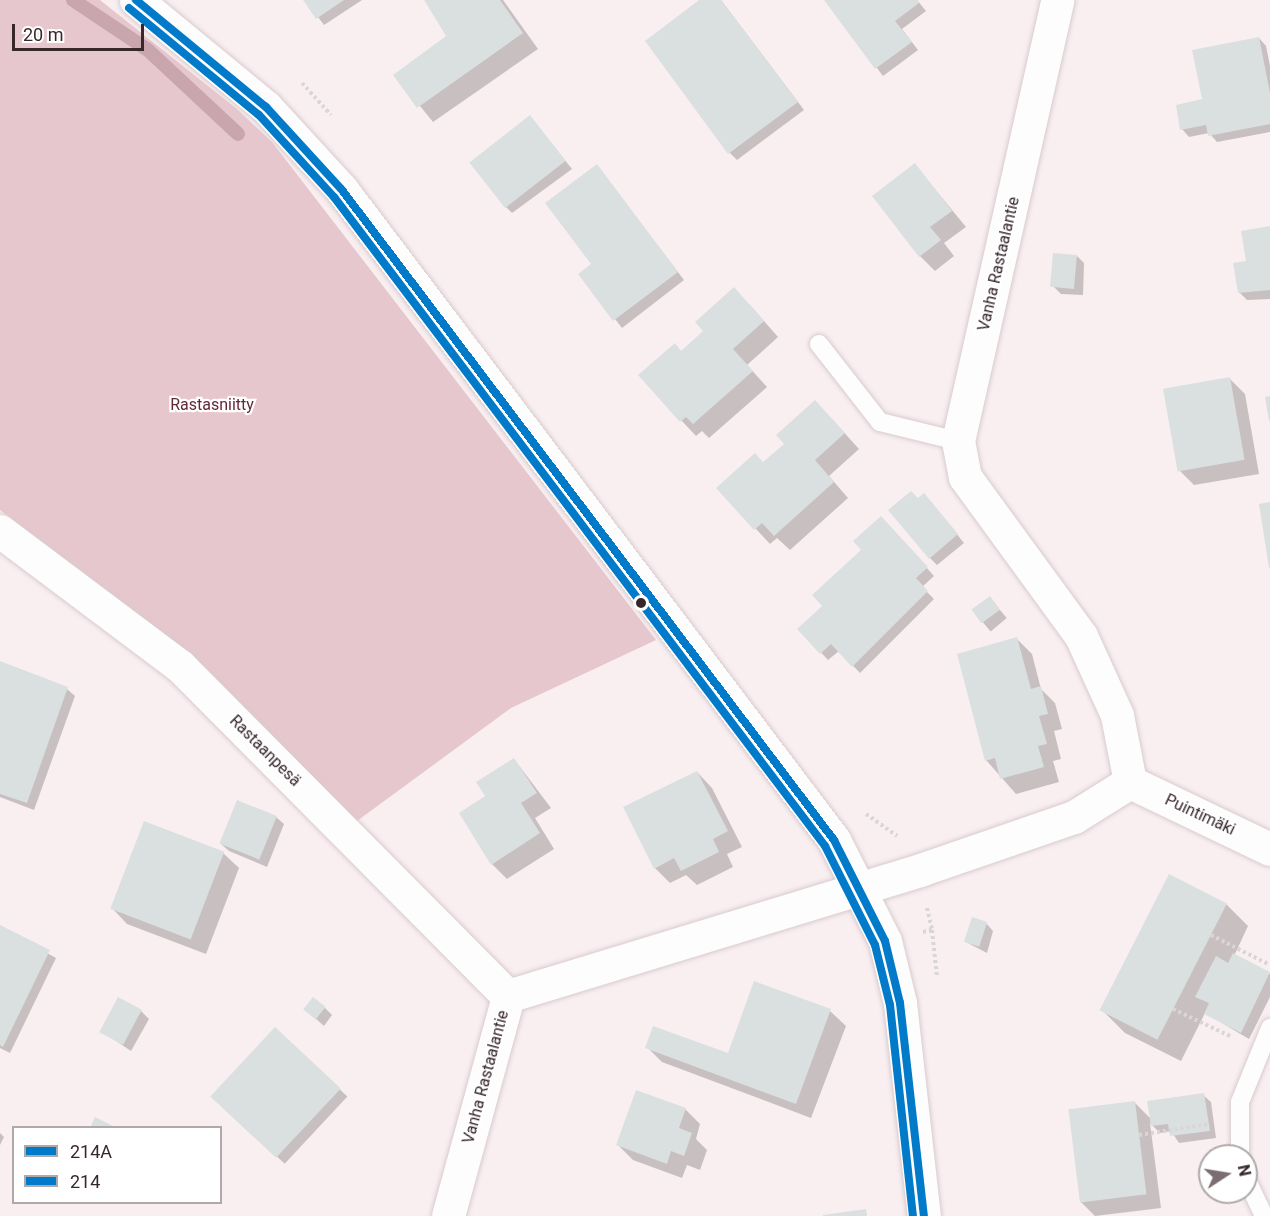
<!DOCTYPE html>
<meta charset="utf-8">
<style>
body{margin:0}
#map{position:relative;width:1270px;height:1216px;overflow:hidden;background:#f9eff1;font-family:Roboto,sans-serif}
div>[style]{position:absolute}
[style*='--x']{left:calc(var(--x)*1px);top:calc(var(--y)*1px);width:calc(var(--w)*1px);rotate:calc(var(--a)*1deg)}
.forest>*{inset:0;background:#e6c7ce}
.shadow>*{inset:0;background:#0003;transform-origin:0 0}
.stream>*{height:14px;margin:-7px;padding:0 7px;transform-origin:7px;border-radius:7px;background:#c9a6ae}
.building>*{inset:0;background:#dae0e0;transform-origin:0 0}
.path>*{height:4px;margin-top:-2px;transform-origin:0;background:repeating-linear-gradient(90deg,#dad6d8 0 3px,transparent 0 6px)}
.roads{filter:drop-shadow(0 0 2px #d8cbce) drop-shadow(0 0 2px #d8cbce)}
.lane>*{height:18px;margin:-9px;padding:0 9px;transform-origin:9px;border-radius:9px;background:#fefdfd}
.street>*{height:33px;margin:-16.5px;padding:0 16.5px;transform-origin:16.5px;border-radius:16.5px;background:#fefdfd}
.secondary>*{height:33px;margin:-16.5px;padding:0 16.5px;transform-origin:16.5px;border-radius:16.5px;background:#fefdfd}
.bus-1>*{height:8px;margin:-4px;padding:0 4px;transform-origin:4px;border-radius:4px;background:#007ac9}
.bus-2>*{height:8px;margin:-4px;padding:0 4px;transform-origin:4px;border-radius:4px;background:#007ac9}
.dots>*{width:16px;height:16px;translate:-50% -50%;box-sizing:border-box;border:3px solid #fff;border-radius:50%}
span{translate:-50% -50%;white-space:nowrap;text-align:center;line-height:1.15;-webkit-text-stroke:4.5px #fff;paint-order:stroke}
.street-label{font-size:16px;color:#37272b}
.park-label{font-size:16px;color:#64273a}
.legend{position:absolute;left:12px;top:1126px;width:210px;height:78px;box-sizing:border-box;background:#fff;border:2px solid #afa9aa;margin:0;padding:8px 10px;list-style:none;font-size:18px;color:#37272b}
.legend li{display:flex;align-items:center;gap:12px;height:30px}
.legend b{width:30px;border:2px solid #afa9aa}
.north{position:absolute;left:1198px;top:1144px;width:60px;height:60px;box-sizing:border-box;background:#fff;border:2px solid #afa9aa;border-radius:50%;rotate:78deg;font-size:16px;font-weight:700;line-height:24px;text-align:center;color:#37272b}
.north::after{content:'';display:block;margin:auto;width:21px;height:27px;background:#7b6d70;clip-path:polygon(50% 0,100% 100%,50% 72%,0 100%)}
.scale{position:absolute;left:12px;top:24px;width:132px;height:27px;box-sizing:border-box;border:3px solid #37272b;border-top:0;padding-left:8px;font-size:18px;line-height:21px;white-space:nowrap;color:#37272b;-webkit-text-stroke:4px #fff;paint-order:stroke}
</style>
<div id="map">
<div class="forest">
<div style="clip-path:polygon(0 0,100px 0,237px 109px,272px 142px,656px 640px,511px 708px,357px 821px,190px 653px,0 510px)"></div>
</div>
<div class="shadow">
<div style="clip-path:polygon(305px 0,362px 0,324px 25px)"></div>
<div style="clip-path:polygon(426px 0,503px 0,538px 49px,433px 122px,395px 75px,448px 37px)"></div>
<div style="clip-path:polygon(701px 0,721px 0,804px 110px,737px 160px,730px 153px)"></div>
<div style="clip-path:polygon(826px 0,917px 0,926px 11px,902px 29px,918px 50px,883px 76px)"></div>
<div style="clip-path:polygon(1259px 38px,1266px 46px,1270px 66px,1270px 132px,1217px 142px,1209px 133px,1189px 137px,1182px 129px)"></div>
<div style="clip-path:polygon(530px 117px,572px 169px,512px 213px,505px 206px)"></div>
<div style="clip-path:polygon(915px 165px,966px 227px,944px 243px,954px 256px,935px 271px,920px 256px)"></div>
<div style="clip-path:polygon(597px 166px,684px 280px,622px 328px,580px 274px,593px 264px)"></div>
<div style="clip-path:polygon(1270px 227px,1270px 299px,1247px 300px,1239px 292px,1248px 262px)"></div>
<div style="clip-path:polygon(1077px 256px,1084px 263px,1083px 295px,1061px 294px,1054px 287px)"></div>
<div style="clip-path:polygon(749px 304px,778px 337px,747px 365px,767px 387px,709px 438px,702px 431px,696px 436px,640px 376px,682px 352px)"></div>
<div style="clip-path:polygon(1230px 379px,1245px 394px,1259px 474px,1194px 485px,1179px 470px)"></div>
<div style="clip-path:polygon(830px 417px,859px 449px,829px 476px,848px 498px,790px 550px,777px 538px,770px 544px,718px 488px,764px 464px,786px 444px)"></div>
<div style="clip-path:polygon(931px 502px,964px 543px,937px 565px,930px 558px)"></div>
<div style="clip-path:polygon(888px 525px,934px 576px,922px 587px,934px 599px,860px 673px,839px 651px,828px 660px,799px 629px,824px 606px)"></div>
<div style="left:990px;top:598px;width:26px;height:21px;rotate:50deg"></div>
<div style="clip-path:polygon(1017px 639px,1032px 654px,1041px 689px,1055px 703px,1062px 729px,1054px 731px,1061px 759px,1053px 761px,1059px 782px,1016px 794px,986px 760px)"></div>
<div style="clip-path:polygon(0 662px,67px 689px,75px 696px,34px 810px,0 797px)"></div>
<div style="clip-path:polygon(514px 759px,551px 808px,535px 818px,554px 849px,507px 879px,492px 864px,487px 797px)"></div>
<div style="clip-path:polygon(697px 772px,712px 788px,742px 847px,727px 854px,733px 867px,697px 885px,686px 875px,670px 883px,655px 868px)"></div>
<div style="clip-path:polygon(276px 817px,284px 824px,267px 867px,229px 851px,221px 844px)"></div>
<div style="clip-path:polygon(223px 853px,239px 868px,206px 954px,127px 924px,112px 908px)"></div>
<div style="clip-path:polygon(1226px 904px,1248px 926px,1234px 956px,1270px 974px,1270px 997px,1249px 1039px,1205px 1013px,1181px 1061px,1125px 1033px,1103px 1011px)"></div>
<div style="clip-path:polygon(986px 923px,993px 931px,987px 953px,966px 942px)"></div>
<div style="clip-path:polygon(0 927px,56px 958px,10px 1053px,0 1048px)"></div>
<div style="clip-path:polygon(325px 1008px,332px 1015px,324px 1026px,306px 1010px)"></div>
<div style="clip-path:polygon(141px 1011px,149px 1019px,131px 1051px,101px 1031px)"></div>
<div style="clip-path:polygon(830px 1011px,846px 1026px,811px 1118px,662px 1062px,647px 1047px,729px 1055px)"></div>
<div style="left:275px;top:1029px;width:99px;height:92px;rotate:43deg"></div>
<div style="clip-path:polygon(1203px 1095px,1211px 1102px,1216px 1138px,1179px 1143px,1171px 1131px,1160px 1133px,1150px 1123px,1161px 1208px,1095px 1216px,1081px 1202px,1134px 1102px,1152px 1120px)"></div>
<div style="clip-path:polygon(685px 1109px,700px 1124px,696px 1139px,707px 1150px,700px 1170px,687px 1165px,682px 1178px,633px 1160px,618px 1145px)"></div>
<div style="clip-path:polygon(0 1133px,4px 1137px,0 1145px)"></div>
</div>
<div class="stream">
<div style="--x:73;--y:0;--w:90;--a:33.7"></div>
<div style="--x:148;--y:50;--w:123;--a:43"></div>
</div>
<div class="building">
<div style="clip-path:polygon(303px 0,344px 0,316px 19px)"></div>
<div style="clip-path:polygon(424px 0,500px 0,523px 33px,417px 108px,393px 75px,446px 36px)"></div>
<div style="clip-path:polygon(699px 0,721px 0,798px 102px,728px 154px,645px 41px)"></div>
<div style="clip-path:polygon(824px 0,917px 0,919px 3px,895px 21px,912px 42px,875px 69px)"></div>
<div style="clip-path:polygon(1259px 37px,1270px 93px,1270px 124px,1208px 136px,1206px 125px,1180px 130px,1176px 105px,1202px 99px,1192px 50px)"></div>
<div style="left:530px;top:115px;width:58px;height:77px;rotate:52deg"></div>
<div style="clip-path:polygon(915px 163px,952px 211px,930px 227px,941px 240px,919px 257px,872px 196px)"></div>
<div style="clip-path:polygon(597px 164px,678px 272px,613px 321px,578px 274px,591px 264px,545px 203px)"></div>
<div style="clip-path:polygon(1270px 226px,1270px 290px,1238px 293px,1233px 263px,1246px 261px,1241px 231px)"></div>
<div style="left:1053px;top:253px;width:24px;height:34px;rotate:5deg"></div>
<div style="clip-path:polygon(734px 287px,764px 321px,733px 349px,753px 371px,693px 424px,686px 417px,680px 422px,638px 375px,675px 343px,681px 351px,703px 331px,695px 322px)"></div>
<div style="left:1230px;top:377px;width:84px;height:68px;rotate:80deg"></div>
<div style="clip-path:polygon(1270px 396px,1270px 421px,1269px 421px,1265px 397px)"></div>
<div style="clip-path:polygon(815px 400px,845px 433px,815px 460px,834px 482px,774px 536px,762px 523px,754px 530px,716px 488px,755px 453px,763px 462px,784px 444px,776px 435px)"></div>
<div style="clip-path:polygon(911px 491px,918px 498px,924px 493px,958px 534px,929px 559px,888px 510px)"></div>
<div style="clip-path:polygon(1270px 502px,1270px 568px,1269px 568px,1259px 504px)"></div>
<div style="clip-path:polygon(881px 516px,928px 567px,916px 578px,928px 591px,852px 667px,831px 644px,820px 654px,797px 629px,822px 606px,812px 595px,861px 550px,853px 541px)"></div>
<div style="left:990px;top:596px;width:17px;height:23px;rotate:54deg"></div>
<div style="clip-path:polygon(1017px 637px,1031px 689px,1041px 686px,1048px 714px,1039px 716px,1047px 744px,1038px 746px,1044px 767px,1000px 779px,995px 758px,985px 761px,957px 654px)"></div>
<div style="clip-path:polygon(0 661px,68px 687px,27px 803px,0 794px)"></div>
<div style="clip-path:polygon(514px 758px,537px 793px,521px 803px,540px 833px,491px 865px,459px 813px,485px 796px,476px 782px)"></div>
<div style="clip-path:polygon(697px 771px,728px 831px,713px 839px,719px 852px,681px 871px,674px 858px,654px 869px,623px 807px)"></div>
<div style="left:237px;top:800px;width:43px;height:47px;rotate:22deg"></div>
<div style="left:144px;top:821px;width:86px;height:94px;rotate:21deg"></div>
<div style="left:1169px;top:874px;width:65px;height:153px;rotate:27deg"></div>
<div style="left:972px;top:917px;width:16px;height:26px;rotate:18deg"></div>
<div style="clip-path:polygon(0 925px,50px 950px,3px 1047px,0 1045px)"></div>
<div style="clip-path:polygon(1233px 953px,1270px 972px,1241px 1033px,1204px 1014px,1209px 1003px,1195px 997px,1216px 956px,1228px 963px)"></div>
<div style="clip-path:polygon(754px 981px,831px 1009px,796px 1104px,645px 1048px,653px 1026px,728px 1053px)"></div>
<div style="left:118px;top:997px;width:27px;height:40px;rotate:28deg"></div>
<div style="left:313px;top:997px;width:16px;height:16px;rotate:38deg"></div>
<div style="left:275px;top:1027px;width:90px;height:95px;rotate:43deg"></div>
<div style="clip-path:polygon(636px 1090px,686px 1108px,679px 1128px,692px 1133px,684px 1156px,671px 1151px,667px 1164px,616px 1145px)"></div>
<div style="clip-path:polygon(1204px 1093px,1210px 1131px,1170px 1136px,1168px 1124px,1151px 1126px,1147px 1101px)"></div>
<div style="left:1135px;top:1101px;width:94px;height:67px;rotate:83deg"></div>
<div style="clip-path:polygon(95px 1117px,117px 1128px,90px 1128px)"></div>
<div style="clip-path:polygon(866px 1209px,867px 1216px,823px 1216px,823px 1215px)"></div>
</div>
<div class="path">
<div style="--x:302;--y:83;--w:43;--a:47.8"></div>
<div style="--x:866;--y:814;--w:38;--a:35"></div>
<div style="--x:927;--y:908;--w:23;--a:77"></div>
<div style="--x:923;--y:932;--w:9;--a:-13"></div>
<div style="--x:932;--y:930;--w:47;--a:83.9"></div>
<div style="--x:1211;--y:935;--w:66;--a:27"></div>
<div style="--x:1173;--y:1009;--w:65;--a:25.4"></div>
<div style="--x:1139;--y:1135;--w:71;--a:-8.9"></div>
</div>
<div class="roads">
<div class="lane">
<div style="--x:819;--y:344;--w:99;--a:52"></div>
<div style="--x:880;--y:422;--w:80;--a:13.7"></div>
<div style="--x:1240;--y:1156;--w:54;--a:-90"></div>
<div style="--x:1240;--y:1102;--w:80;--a:-67.9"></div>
<div style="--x:1246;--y:1178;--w:42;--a:64.7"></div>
</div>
<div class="street">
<div style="--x:0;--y:531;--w:225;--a:36.9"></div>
<div style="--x:180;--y:666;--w:465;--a:45.2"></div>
<div style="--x:1130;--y:782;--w:155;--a:25.6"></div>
<div style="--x:448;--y:1216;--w:228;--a:-74.7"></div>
<div style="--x:508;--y:996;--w:431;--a:-17"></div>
<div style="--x:920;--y:870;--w:163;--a:-19"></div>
<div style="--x:1074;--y:817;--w:66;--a:-32"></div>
<div style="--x:1130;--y:782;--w:68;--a:-101"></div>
<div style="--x:1117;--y:715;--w:87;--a:-114.5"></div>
<div style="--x:1081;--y:636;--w:197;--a:-126.1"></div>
<div style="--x:965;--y:477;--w:37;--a:-101"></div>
<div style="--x:958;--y:441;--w:452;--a:-77.3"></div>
</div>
<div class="secondary">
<div style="--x:136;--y:0;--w:168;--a:39.5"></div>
<div style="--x:266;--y:107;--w:113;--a:47.5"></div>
<div style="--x:342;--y:190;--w:815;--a:52.88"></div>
<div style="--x:834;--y:840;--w:113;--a:63.2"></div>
<div style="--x:885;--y:941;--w:64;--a:76.4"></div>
<div style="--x:900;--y:1003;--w:214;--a:83.6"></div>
</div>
</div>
<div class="bus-1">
<div style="--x:136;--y:0;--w:168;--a:39.5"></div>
<div style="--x:266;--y:107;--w:113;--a:47.5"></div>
<div style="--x:342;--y:190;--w:815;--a:52.88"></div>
<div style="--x:834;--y:840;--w:113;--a:63.2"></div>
<div style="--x:885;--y:941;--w:64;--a:76.4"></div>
<div style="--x:900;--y:1003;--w:214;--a:83.6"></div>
</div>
<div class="bus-2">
<div style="--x:129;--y:8;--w:168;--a:39.5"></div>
<div style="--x:259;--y:115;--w:111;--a:47.6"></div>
<div style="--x:334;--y:197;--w:814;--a:52.89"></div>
<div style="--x:825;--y:846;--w:111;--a:63.2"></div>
<div style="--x:875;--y:945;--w:62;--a:76"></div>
<div style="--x:890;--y:1005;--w:212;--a:83.8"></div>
</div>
<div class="dots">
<div style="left:641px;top:603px;background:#37272b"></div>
</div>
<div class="street-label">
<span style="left:999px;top:264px;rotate:-77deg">Vanha Rastaalantie</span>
<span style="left:265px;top:751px;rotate:45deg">Rastaanpesä</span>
<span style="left:1200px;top:815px;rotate:25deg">Puintimäki</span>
<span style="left:486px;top:1077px;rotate:-75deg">Vanha Rastaalantie</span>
</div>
<div class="park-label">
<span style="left:212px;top:405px">Rastasniitty</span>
</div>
<ul class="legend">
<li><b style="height:8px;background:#007ac9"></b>214A</li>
<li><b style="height:8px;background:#007ac9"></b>214</li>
</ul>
<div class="north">N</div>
<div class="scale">20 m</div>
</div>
